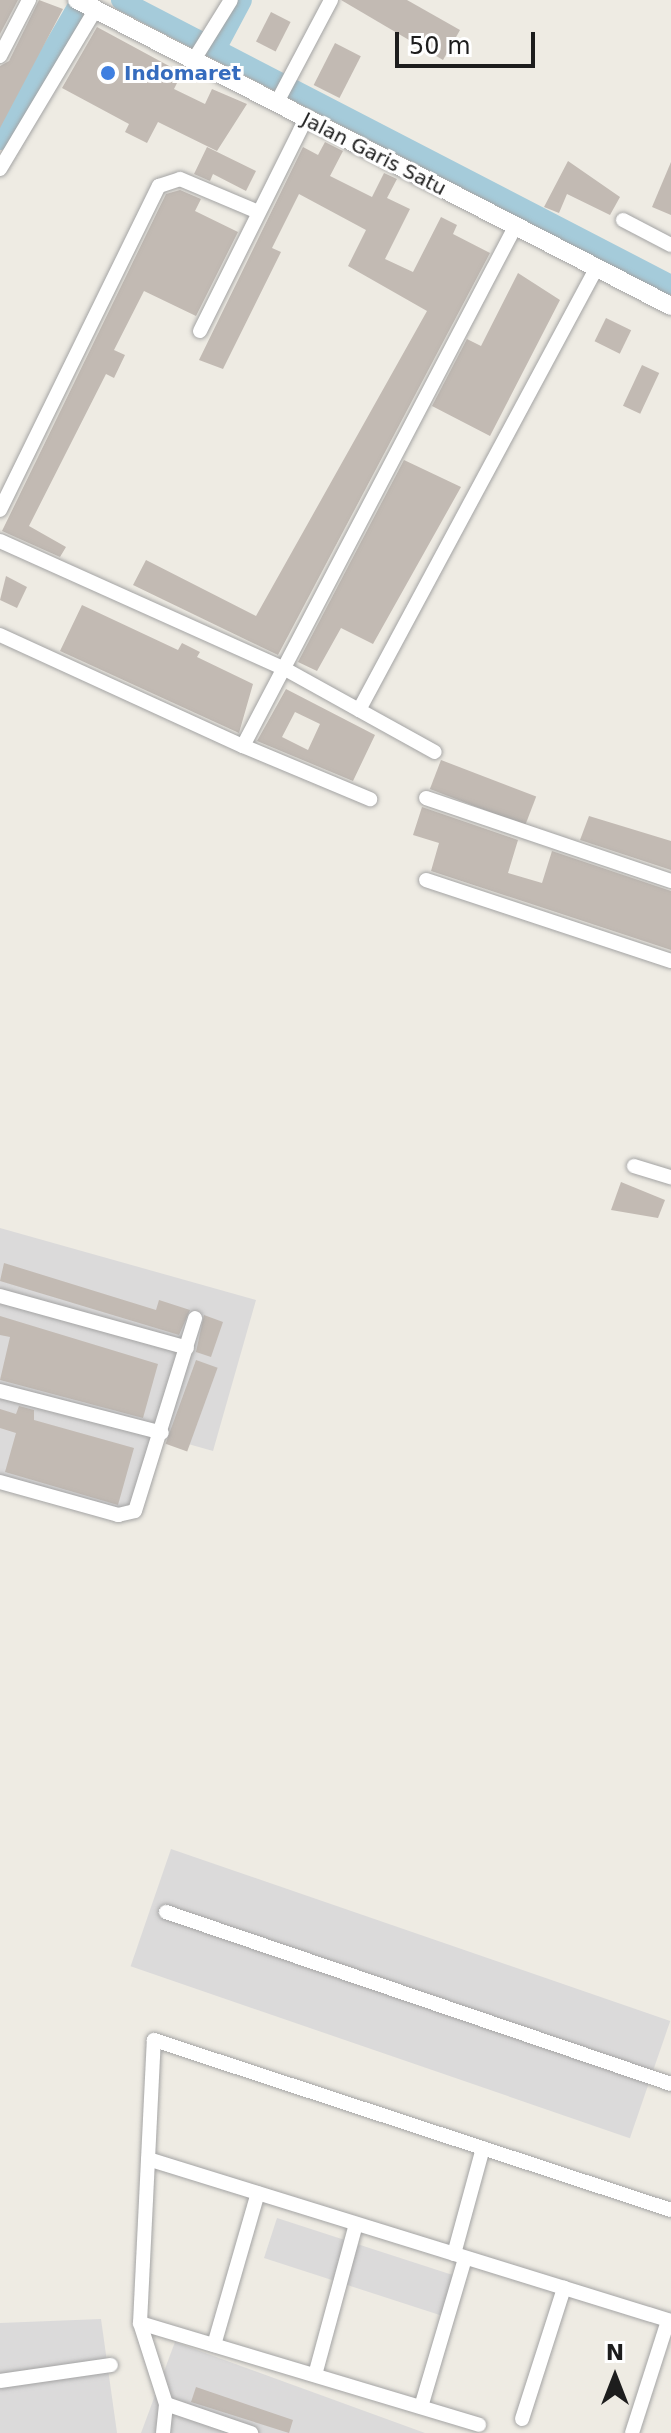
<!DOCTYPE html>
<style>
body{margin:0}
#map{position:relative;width:671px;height:2433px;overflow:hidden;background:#eeebe3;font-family:"DejaVu Sans",sans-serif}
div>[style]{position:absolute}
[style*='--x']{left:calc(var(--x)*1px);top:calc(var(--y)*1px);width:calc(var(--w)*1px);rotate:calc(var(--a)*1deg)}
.residential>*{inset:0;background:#dbdada;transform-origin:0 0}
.canal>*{height:20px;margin:-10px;padding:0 10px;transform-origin:10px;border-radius:10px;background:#a5cbda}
.building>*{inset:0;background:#c2bab3;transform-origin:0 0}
.roads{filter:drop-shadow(0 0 2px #a4a4a4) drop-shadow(0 0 2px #a4a4a4)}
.minor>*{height:14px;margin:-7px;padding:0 7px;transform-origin:7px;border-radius:7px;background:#fff}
.tertiary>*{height:18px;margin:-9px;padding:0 9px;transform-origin:9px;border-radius:9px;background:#fff}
.dots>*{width:22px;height:22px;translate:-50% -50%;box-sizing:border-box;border:4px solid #fff;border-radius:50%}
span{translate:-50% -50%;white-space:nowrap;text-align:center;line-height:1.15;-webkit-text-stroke:6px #fff;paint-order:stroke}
.shop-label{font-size:20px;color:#366cbe;font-weight:700}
.left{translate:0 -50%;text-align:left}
.street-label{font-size:20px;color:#1d1d1d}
.north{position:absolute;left:575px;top:2337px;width:80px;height:80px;-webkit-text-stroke:6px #fff;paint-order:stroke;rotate:0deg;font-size:22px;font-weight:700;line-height:32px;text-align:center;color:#1d1d1d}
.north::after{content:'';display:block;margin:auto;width:28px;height:36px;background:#1d1d1d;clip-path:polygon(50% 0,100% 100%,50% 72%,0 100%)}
.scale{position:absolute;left:395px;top:32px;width:140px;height:36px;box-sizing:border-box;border:4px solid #1d1d1d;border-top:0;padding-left:10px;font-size:24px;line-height:28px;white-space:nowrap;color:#1d1d1d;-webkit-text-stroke:6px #fff;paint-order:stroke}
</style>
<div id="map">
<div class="residential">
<div style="clip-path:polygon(0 1228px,256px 1300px,213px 1451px,160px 1436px,137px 1518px,0 1480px)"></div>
<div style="left:171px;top:1849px;width:528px;height:124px;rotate:19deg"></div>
<div style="left:277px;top:2218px;width:188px;height:42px;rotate:18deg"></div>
<div style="clip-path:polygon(101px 2319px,117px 2433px,0 2433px,0 2323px)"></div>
<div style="clip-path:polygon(175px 2342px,425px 2433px,141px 2433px)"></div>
</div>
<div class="canal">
<div style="--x:121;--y:0;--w:619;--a:27.39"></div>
<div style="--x:216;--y:49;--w:55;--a:-62"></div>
<div style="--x:0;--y:140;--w:162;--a:-59.9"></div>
</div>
<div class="building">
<div style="clip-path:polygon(0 0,18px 0,0 34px)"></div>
<div style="clip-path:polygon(39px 0,63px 9px,0 128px,0 66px,9px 61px)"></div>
<div style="clip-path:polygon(341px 0,407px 0,460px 30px,443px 60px)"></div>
<div style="left:271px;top:12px;width:22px;height:33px;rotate:27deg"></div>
<div style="clip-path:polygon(97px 27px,182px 73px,174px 89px,205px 104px,212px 89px,247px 104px,217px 151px,158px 122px,147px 143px,125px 132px,129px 124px,62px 88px)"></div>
<div style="left:335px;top:43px;width:29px;height:47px;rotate:27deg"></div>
<div style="clip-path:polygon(325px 142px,343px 151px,330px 176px,372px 197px,384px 173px,397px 179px,387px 198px,410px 209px,385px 259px,413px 272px,441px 217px,457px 225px,453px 234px,490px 253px,278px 655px,133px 585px,146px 560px,256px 616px,427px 311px,348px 266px,366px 230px,299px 194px,272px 248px,281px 252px,223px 369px,199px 360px,303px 147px,318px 155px)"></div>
<div style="clip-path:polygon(207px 147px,256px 171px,246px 191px,213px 174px,210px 181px,194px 174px)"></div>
<div style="clip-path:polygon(568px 161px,620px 197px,610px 215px,567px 194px,559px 213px,544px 207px)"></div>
<div style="clip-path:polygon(671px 162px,671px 215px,652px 207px)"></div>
<div style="clip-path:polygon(180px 190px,201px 199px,195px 211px,238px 232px,196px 316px,144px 291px,114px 350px,125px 355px,114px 378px,106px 374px,29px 526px,66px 547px,60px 557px,2px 531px,166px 194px)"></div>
<div style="clip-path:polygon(518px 273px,560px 300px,490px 436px,432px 406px,467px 339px,481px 346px)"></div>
<div style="left:606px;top:318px;width:28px;height:26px;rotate:26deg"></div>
<div style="left:642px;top:365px;width:19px;height:45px;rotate:25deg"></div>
<div style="clip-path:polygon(404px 460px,461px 487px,373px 644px,341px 628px,317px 671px,298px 662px)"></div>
<div style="clip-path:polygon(6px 576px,27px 587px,17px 608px,0 600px)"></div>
<div style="clip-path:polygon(82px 605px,178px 650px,182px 643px,200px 652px,197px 657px,253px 684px,239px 733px,60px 651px)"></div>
<div style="clip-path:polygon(evenodd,286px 689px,375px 735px,353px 781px,257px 741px,286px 689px,295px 712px,320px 724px,308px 750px,282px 737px,295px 712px)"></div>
<div style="left:441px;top:760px;width:102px;height:31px;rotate:21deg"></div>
<div style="clip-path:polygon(422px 807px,518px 840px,508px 873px,542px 883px,552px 851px,671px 891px,671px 950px,431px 871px,439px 843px,413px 835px)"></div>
<div style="clip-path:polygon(589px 816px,671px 841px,671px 870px,580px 840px)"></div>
<div style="clip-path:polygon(621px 1182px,665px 1200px,658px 1218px,611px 1210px)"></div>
<div style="clip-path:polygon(4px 1263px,156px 1310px,159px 1300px,190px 1310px,179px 1335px,0 1281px)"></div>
<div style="clip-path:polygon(204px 1315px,223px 1322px,211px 1357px,196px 1352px)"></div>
<div style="clip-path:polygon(0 1316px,158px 1364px,143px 1418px,0 1380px,10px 1337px,0 1335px)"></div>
<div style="left:196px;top:1360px;width:23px;height:89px;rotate:20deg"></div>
<div style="clip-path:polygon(19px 1406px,34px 1410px,34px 1420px,134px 1448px,118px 1505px,5px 1472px,16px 1433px,0 1428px,0 1409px,16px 1414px)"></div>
<div style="clip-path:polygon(196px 2387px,293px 2420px,289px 2433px,191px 2402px)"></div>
</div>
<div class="roads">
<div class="minor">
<div style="--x:0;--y:56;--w:63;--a:-62.6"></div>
<div style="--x:195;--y:58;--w:68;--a:-58.2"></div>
<div style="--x:276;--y:104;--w:118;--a:-62.1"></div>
<div style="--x:0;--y:169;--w:185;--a:-59.1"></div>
<div style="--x:623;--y:220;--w:54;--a:27.5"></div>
<div style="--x:200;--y:331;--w:236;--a:-63.5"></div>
<div style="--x:0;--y:510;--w:361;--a:-63.9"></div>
<div style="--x:159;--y:186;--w:22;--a:-18"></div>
<div style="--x:180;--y:179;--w:85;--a:22.9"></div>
<div style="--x:0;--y:541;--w:312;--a:24.2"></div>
<div style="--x:285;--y:669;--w:171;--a:29"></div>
<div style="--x:0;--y:635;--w:267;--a:24.6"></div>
<div style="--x:243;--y:746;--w:588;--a:-62.35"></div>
<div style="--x:359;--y:710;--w:503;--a:-61.75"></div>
<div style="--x:243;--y:746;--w:138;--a:22.7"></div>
<div style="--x:426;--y:798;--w:259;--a:18.7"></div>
<div style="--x:426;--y:880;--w:258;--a:18.3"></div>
<div style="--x:634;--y:1166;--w:39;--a:17"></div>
<div style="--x:0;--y:1296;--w:194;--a:15.5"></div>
<div style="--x:0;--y:1391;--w:167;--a:14.5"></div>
<div style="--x:0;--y:1482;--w:123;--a:15.6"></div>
<div style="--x:118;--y:1515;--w:17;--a:-13"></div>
<div style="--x:135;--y:1511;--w:202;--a:-72.7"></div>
<div style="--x:166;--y:1912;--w:533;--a:18.81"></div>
<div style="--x:148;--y:2159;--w:548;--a:17.21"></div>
<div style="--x:454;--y:2254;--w:110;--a:-74.7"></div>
<div style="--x:140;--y:2323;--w:283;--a:-87.2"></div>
<div style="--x:154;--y:2040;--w:544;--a:18.2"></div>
<div style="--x:214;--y:2345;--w:158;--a:-73.9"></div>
<div style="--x:315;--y:2375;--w:156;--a:-74.8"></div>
<div style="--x:0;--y:2381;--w:112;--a:-8.2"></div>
<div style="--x:166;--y:2404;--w:90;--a:18.8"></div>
<div style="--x:421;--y:2407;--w:155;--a:-73.5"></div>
<div style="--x:522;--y:2419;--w:138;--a:-72.2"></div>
<div style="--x:163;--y:2433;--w:29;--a:-84"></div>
<div style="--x:166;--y:2404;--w:85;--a:-107.8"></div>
<div style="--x:140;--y:2323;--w:354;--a:16.7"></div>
<div style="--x:632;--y:2433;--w:118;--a:-72.2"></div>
</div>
<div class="tertiary">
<div style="--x:77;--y:0;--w:668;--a:27.26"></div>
</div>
</div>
<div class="dots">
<div style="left:108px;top:73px;background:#3f7fe0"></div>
</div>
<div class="shop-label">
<span class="left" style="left:124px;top:73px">Indomaret</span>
</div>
<div class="street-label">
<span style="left:374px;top:154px;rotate:27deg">Jalan Garis Satu</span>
</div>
<div class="north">N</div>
<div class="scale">50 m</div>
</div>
